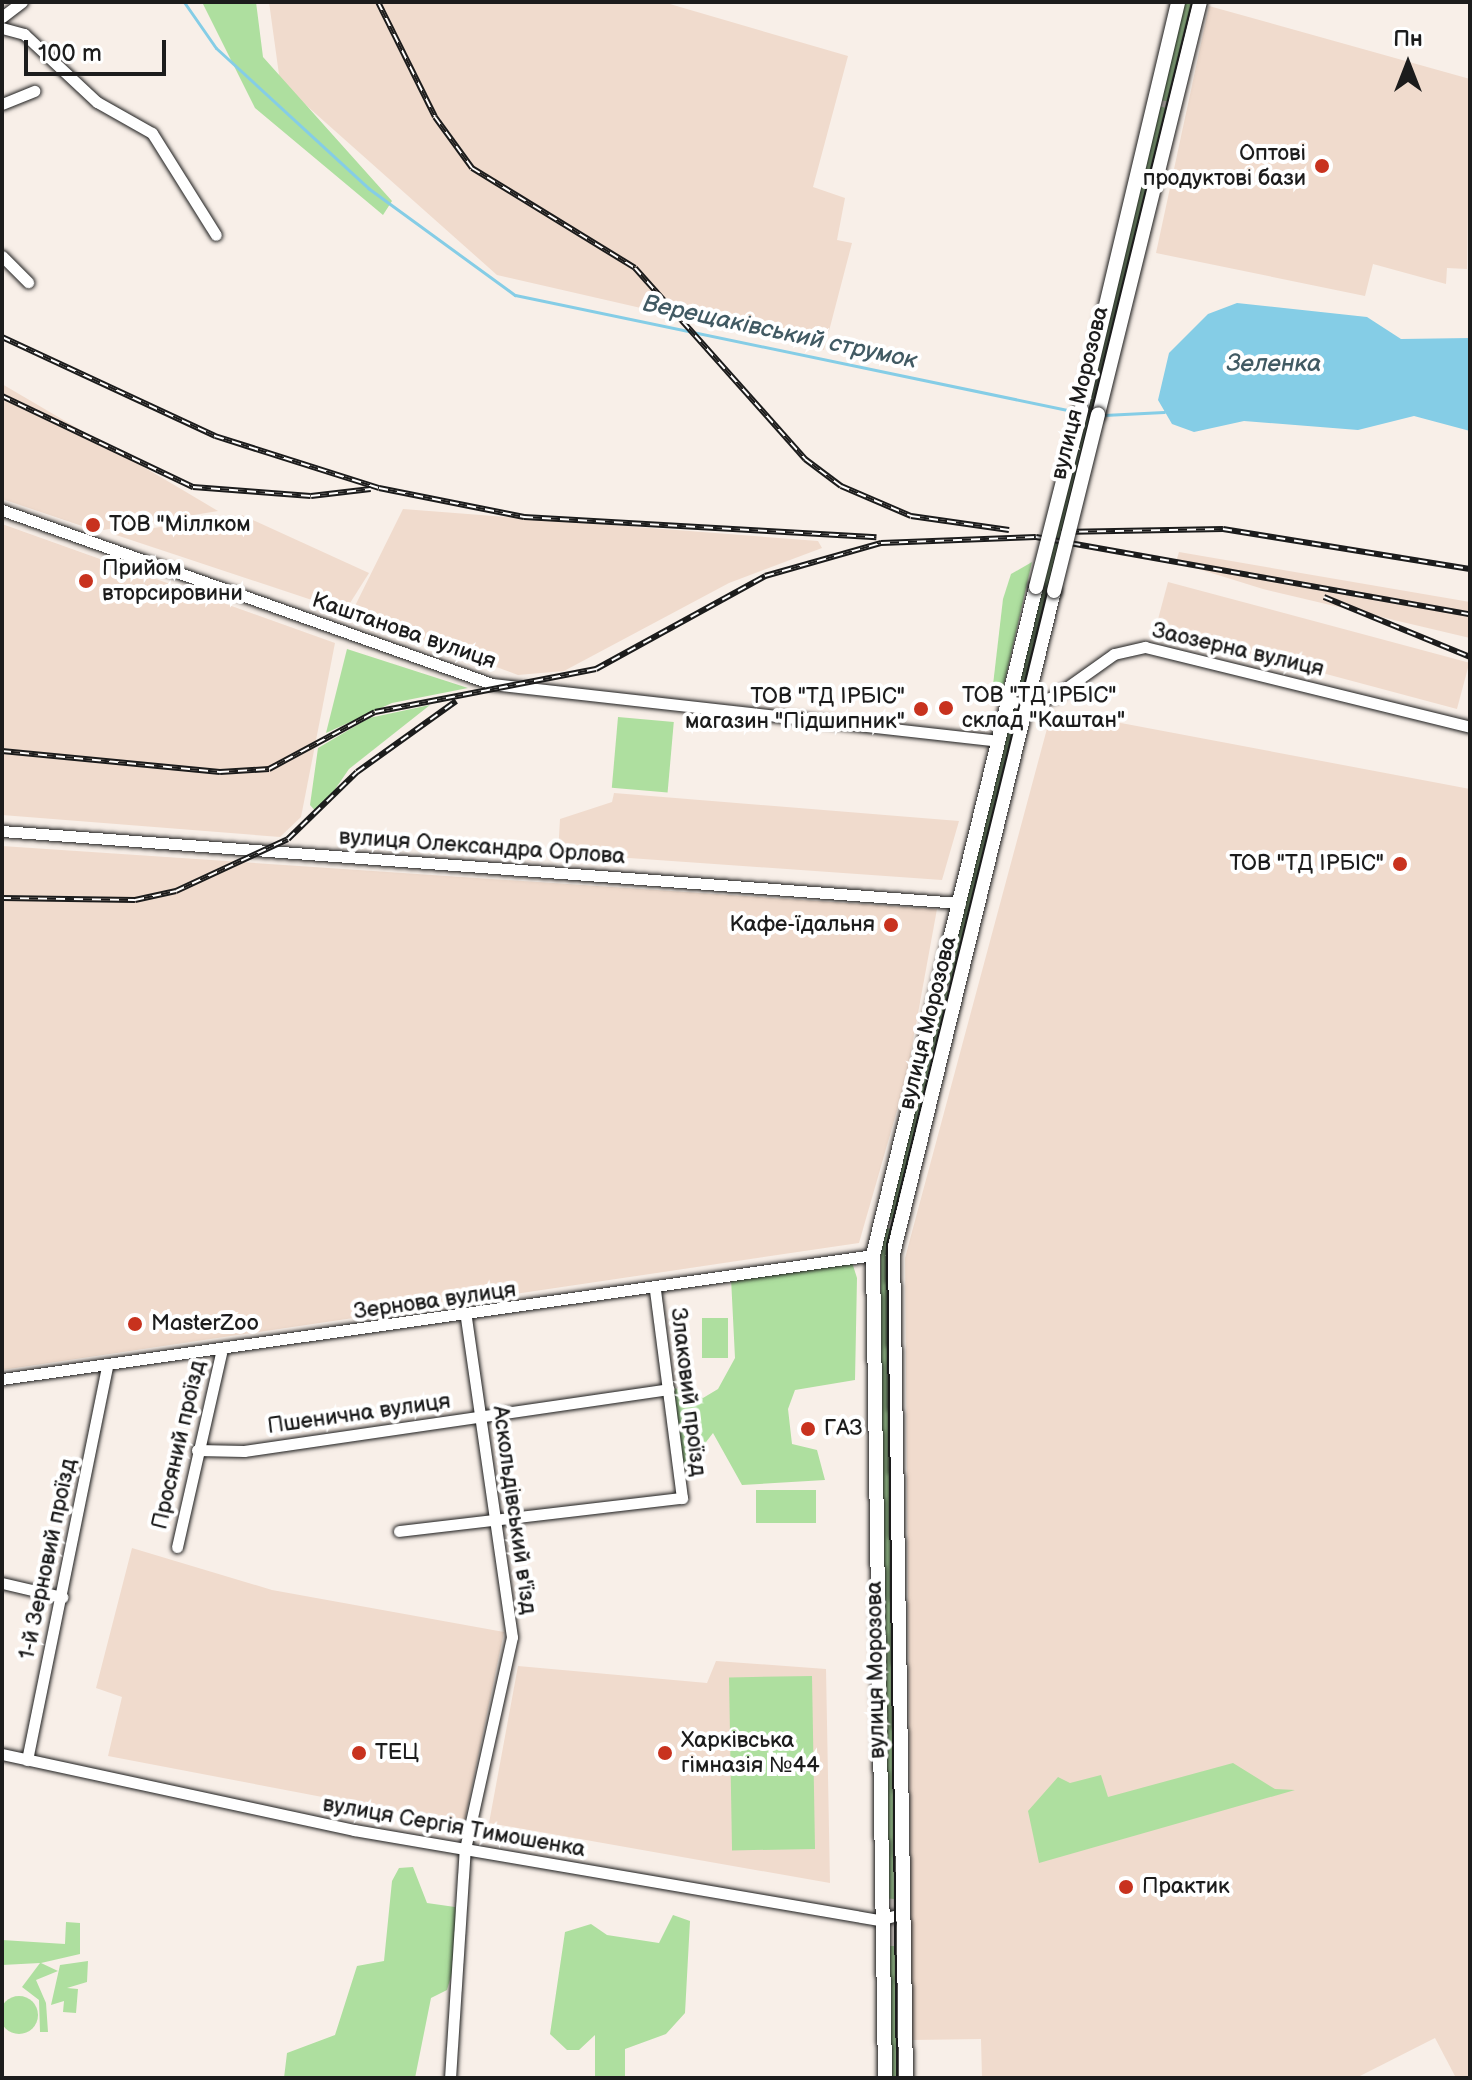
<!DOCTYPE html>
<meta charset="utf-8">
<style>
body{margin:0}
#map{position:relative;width:1472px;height:2080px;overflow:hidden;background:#f8efe8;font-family:"Balsamiq Sans",sans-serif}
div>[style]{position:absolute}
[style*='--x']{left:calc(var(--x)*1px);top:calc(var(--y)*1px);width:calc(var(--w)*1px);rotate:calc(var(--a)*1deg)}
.built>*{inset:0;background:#f0dbcd;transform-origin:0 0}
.green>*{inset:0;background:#aedf9f;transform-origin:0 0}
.round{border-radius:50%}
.water>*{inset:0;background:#85cde6}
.stream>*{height:3px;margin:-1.5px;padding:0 1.5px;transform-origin:1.5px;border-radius:1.5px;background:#85cde6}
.roads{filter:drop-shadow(0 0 2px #1c1c1c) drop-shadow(0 0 2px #1c1c1c)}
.minor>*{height:11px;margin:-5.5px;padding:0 5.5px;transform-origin:5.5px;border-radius:5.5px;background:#fff}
.major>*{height:14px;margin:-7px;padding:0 7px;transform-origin:7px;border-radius:7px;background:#fff}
.tram>*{height:2px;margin:-1px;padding:0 1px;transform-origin:1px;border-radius:1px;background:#1c1c1c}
.rail>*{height:6px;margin-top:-3px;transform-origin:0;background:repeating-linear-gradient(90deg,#fff 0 9px,#1c1c1c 0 18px);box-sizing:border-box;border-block:2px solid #1c1c1c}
.bridges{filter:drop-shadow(0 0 2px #1c1c1c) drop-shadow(0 0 2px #1c1c1c)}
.major-bridge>*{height:14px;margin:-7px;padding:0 7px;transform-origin:7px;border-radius:7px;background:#fff}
.dots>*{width:22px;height:22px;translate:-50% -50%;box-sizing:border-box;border:4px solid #fff;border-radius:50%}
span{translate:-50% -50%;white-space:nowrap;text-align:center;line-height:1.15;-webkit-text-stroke:8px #fff;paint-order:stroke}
.poi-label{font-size:22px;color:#1c1c1c}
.right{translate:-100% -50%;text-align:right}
.left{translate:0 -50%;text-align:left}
.street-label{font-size:22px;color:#1c1c1c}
.water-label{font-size:24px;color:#415a63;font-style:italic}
.frame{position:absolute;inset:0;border:4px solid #1c1c1c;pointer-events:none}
.north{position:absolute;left:1368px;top:24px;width:80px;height:80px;-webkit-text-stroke:6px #fff;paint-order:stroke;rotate:0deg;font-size:22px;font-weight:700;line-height:32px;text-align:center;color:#1c1c1c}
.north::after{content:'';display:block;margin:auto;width:28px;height:36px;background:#1c1c1c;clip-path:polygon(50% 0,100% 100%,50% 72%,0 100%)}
.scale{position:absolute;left:24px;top:40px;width:142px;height:36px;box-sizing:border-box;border:4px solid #1c1c1c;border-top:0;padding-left:10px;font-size:24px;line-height:28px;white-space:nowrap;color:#1c1c1c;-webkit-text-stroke:6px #fff;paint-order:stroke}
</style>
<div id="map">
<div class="built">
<div style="clip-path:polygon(269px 2px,663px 2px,848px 56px,813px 187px,845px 198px,837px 240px,852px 243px,824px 350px,497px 275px,280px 82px)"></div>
<div style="clip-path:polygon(1209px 6px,1470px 79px,1467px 269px,1447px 268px,1446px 284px,1373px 264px,1365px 296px,1156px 253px)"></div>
<div style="clip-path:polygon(2px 384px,181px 489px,218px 511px,97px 531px,2px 499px)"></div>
<div style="clip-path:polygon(403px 509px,818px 541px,822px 548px,729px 583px,564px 671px,518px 675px,351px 614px)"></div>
<div style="clip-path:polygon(242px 515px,369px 573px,345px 611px,113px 534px)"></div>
<div style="clip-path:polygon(2px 524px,335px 643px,301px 817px,280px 837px,2px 815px)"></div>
<div style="clip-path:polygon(1179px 552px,1470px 602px,1470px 638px,1263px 589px,1176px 562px)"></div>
<div style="left:1168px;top:582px;width:312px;height:48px;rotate:15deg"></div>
<div style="clip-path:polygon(1052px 710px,1470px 789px,1470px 2078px,1456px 2078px,1435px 2038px,1356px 2078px,982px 2078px,981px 2039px,912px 2040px,905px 1258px)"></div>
<div style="clip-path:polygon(614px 793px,959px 821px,942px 880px,558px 853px,560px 819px,612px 802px)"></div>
<div style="clip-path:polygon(2px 846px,937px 909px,906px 1079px,859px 1243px,2px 1370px)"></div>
<div style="clip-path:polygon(132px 1548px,272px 1590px,504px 1632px,464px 1824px,108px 1756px,122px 1697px,96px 1688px)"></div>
<div style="clip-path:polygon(716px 1661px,826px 1669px,830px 1883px,489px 1823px,518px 1666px,707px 1683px)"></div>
</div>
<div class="green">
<div style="clip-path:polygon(202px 2px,256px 2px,263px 57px,392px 201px,383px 215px,255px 108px)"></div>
<div style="clip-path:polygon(1182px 2px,1195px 2px,1171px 102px,1160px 100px)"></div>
<div style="clip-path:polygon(1156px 105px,1169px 109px,1025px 697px,1014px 694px)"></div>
<div style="clip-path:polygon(1032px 562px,1000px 702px,991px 702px,1003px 599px,1011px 574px)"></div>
<div style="clip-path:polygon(347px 649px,468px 688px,392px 703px,326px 733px)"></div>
<div style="clip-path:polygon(430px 705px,349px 769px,318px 814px,310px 805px,318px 748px,369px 718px)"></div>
<div style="clip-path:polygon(1012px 709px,1021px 711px,956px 986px,943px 983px)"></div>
<div style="left:618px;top:717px;width:56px;height:71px;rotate:5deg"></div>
<div style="left:942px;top:989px;width:12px;height:236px;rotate:14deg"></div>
<div style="clip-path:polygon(881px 1226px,894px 1230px,887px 1268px,894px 1899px,882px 1898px)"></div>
<div style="clip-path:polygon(851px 1259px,857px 1278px,855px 1380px,795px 1390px,788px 1409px,792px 1444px,817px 1450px,825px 1480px,742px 1485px,713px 1433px,679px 1477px,672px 1387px,703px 1398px,718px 1389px,735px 1358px,731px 1278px)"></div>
<div style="left:702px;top:1318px;width:26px;height:40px"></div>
<div style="left:756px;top:1490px;width:60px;height:33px"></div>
<div style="left:812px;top:1676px;width:173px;height:83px;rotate:89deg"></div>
<div style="clip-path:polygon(1233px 1763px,1275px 1789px,1295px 1790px,1039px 1863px,1028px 1811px,1058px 1777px,1070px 1783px,1101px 1775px,1108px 1797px)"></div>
<div style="clip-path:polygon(413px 1867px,427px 1903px,455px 1907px,457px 1916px,452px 1973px,447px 1990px,431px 1998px,415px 2078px,284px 2078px,287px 2053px,335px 2035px,357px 1966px,384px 1961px,392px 1881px,399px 1868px)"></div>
<div style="clip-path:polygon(673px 1915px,690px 1921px,685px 2013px,666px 2034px,625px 2049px,625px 2078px,595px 2078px,595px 2035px,579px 2050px,567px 2050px,550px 2034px,565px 1932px,591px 1924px,607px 1935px,659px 1943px)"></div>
<div style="clip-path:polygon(66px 1922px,80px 1923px,80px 1954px,41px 1963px,58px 1971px,36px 1980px,46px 2003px,48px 2032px,40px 2032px,39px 2000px,22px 1987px,40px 1963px,2px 1965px,2px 1940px,65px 1944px)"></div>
<div style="left:883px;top:1946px;width:13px;height:132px"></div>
<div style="clip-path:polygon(88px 1961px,87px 1982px,67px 1988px,78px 1989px,76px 2013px,63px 2012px,64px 2001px,51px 2005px,60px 1965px)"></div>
<div class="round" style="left:0;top:1996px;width:38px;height:38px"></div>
</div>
<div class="water">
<div style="clip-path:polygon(1237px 303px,1367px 317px,1401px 339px,1470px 338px,1470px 431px,1414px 416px,1358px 430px,1244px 421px,1194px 432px,1172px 424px,1158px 400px,1169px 353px,1208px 314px)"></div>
</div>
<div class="stream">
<div style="--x:184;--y:2;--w:56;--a:55.2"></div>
<div style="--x:216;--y:48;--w:207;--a:42.6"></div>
<div style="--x:368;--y:188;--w:182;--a:36.1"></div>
<div style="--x:515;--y:295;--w:574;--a:11.76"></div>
<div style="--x:1104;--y:415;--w:60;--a:-2.9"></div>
</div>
<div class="roads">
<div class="minor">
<div style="--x:2;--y:17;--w:25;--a:-37"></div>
<div style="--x:2;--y:28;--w:23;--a:15"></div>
<div style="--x:24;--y:34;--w:100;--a:43"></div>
<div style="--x:97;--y:102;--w:63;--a:29.4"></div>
<div style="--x:152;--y:133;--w:120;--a:57.9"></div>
<div style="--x:2;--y:104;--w:35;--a:-22"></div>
<div style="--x:2;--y:256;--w:37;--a:45"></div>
<div style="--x:2;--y:510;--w:520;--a:19.55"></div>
<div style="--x:492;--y:684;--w:510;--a:6.41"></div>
<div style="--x:1009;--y:701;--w:20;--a:11"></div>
<div style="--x:1029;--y:705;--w:28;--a:-19"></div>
<div style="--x:1055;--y:696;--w:72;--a:-35.4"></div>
<div style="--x:1114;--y:654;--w:32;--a:-13"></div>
<div style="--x:1145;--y:647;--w:335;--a:13.8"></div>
<div style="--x:2;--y:831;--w:961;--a:4.3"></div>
<div style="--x:2;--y:1379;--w:880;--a:-8.1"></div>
<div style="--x:197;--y:1450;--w:47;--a:1.2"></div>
<div style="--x:244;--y:1451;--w:429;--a:-8.3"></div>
<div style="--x:399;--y:1531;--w:285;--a:-6.7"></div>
<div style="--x:682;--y:1498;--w:209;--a:-97.4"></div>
<div style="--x:177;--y:1547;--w:199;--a:-77.2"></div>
<div style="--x:2;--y:1583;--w:62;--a:13.1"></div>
<div style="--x:2;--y:1754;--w:360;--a:12.2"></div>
<div style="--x:354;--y:1830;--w:533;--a:9.73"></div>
<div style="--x:879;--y:1920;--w:24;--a:-15"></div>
<div style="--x:27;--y:1760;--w:402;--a:-78.5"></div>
<div style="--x:450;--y:2078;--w:229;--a:-86.3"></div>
<div style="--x:465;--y:1849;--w:217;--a:-77.5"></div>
<div style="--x:512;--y:1637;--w:323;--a:-98.2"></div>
</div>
<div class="major">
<div style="--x:1081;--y:410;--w:419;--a:-76.6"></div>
<div style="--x:1098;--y:414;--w:424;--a:-76.1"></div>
<div style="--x:885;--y:2078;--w:823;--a:-90.84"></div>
<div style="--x:873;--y:1255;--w:688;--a:-76.29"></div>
<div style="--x:906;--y:2078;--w:824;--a:-90.9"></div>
<div style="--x:893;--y:1254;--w:682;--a:-76.35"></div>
</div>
</div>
<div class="tram">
<div style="--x:897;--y:2078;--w:834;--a:-90.69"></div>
<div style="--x:887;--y:1244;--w:1279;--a:-76.2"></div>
</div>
<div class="rail">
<div style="--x:378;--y:2;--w:128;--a:63.6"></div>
<div style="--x:435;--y:117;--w:63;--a:54"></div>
<div style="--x:472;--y:168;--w:191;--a:31.5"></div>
<div style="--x:635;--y:268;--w:256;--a:48.3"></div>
<div style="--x:805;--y:459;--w:45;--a:36.9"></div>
<div style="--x:841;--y:486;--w:76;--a:23.2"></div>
<div style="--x:911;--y:516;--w:99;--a:8.1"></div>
<div style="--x:2;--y:337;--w:235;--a:24.9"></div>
<div style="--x:215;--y:436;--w:172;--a:17.6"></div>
<div style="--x:379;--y:488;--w:148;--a:11.3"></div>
<div style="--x:524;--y:517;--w:353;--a:3.3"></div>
<div style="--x:2;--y:396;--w:212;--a:25.5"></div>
<div style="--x:193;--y:487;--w:118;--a:4.4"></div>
<div style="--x:311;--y:496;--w:60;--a:-6.7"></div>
<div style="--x:1061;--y:532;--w:162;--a:-1.1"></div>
<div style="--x:1223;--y:529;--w:250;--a:9.2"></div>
<div style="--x:1324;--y:597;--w:158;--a:22.3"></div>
<div style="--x:2;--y:751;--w:219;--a:5.5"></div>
<div style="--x:220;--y:772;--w:49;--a:-3.5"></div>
<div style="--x:269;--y:769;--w:120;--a:-28.3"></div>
<div style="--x:375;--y:712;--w:225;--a:-11"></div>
<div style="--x:596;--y:669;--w:193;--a:-28.8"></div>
<div style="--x:765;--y:576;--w:121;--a:-15.9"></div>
<div style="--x:881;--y:543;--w:155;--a:-2.2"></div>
<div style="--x:1036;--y:537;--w:441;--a:10.1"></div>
<div style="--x:2;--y:898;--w:133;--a:0.9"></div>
<div style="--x:135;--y:900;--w:42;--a:-12.4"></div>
<div style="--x:176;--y:891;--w:123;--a:-24.9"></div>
<div style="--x:288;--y:839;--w:96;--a:-44.2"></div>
<div style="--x:357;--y:772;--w:122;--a:-35.6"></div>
</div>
<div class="bridges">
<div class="major-bridge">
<div style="--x:1036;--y:587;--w:183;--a:-75.7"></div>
<div style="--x:1054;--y:591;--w:182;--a:-76"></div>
</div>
</div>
<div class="dots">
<div style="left:1322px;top:166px;background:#c8321e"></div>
<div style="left:93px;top:525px;background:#c8321e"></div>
<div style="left:86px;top:581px;background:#c8321e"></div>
<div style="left:946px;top:708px;background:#c8321e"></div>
<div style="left:921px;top:709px;background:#c8321e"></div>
<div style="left:1400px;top:864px;background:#c8321e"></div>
<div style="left:891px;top:925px;background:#c8321e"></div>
<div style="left:135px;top:1324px;background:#c8321e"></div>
<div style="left:808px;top:1429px;background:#c8321e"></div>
<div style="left:359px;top:1753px;background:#c8321e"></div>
<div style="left:665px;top:1753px;background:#c8321e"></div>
<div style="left:1126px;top:1887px;background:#c8321e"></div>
</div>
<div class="poi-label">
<span class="right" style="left:1306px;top:166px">Оптові<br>продуктові бази</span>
<span class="left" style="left:109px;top:525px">ТОВ "Міллком</span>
<span class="left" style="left:102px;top:581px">Прийом<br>вторсировини</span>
<span class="left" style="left:962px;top:708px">ТОВ "ТД ІРБІС"<br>склад "Каштан"</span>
<span class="right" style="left:905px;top:709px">ТОВ "ТД ІРБІС"<br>магазин "Підшипник"</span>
<span class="right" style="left:1384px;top:864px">ТОВ "ТД ІРБІС"</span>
<span class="right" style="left:875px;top:925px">Кафе-їдальня</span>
<span class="left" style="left:151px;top:1324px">MasterZoo</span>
<span class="left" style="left:824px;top:1429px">ГАЗ</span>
<span class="left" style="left:681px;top:1753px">Харківська<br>гімназія №44</span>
<span class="left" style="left:375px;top:1753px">ТЕЦ</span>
<span class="left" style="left:1142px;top:1887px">Практик</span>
</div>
<div class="street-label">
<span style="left:1080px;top:393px;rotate:-76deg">вулиця Морозова</span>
<span style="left:404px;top:631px;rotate:19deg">Каштанова вулиця</span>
<span style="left:1238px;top:650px;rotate:13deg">Заозерна вулиця</span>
<span style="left:482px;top:847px;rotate:4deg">вулиця Олександра Орлова</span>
<span style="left:928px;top:1023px;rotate:-76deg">вулиця Морозова</span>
<span style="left:435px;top:1301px;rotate:-8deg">Зернова вулиця</span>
<span style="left:688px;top:1392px;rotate:83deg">Злаковий проїзд</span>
<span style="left:359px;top:1414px;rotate:-8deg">Пшенична вулиця</span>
<span style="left:179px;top:1445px;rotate:-77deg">Просяний проїзд</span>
<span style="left:514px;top:1510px;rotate:82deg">Аскольдівський в'їзд</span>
<span style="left:48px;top:1559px;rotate:-78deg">1-й Зерновий проїзд</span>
<span style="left:876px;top:1670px;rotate:-91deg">вулиця Морозова</span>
<span style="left:454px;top:1827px;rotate:10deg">вулиця Сергія Тимошенка</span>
</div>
<div class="water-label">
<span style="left:780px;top:332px;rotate:12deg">Верещаківський струмок</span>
<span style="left:1274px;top:364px">Зеленка</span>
</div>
<div class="frame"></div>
<div class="north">Пн</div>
<div class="scale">100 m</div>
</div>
